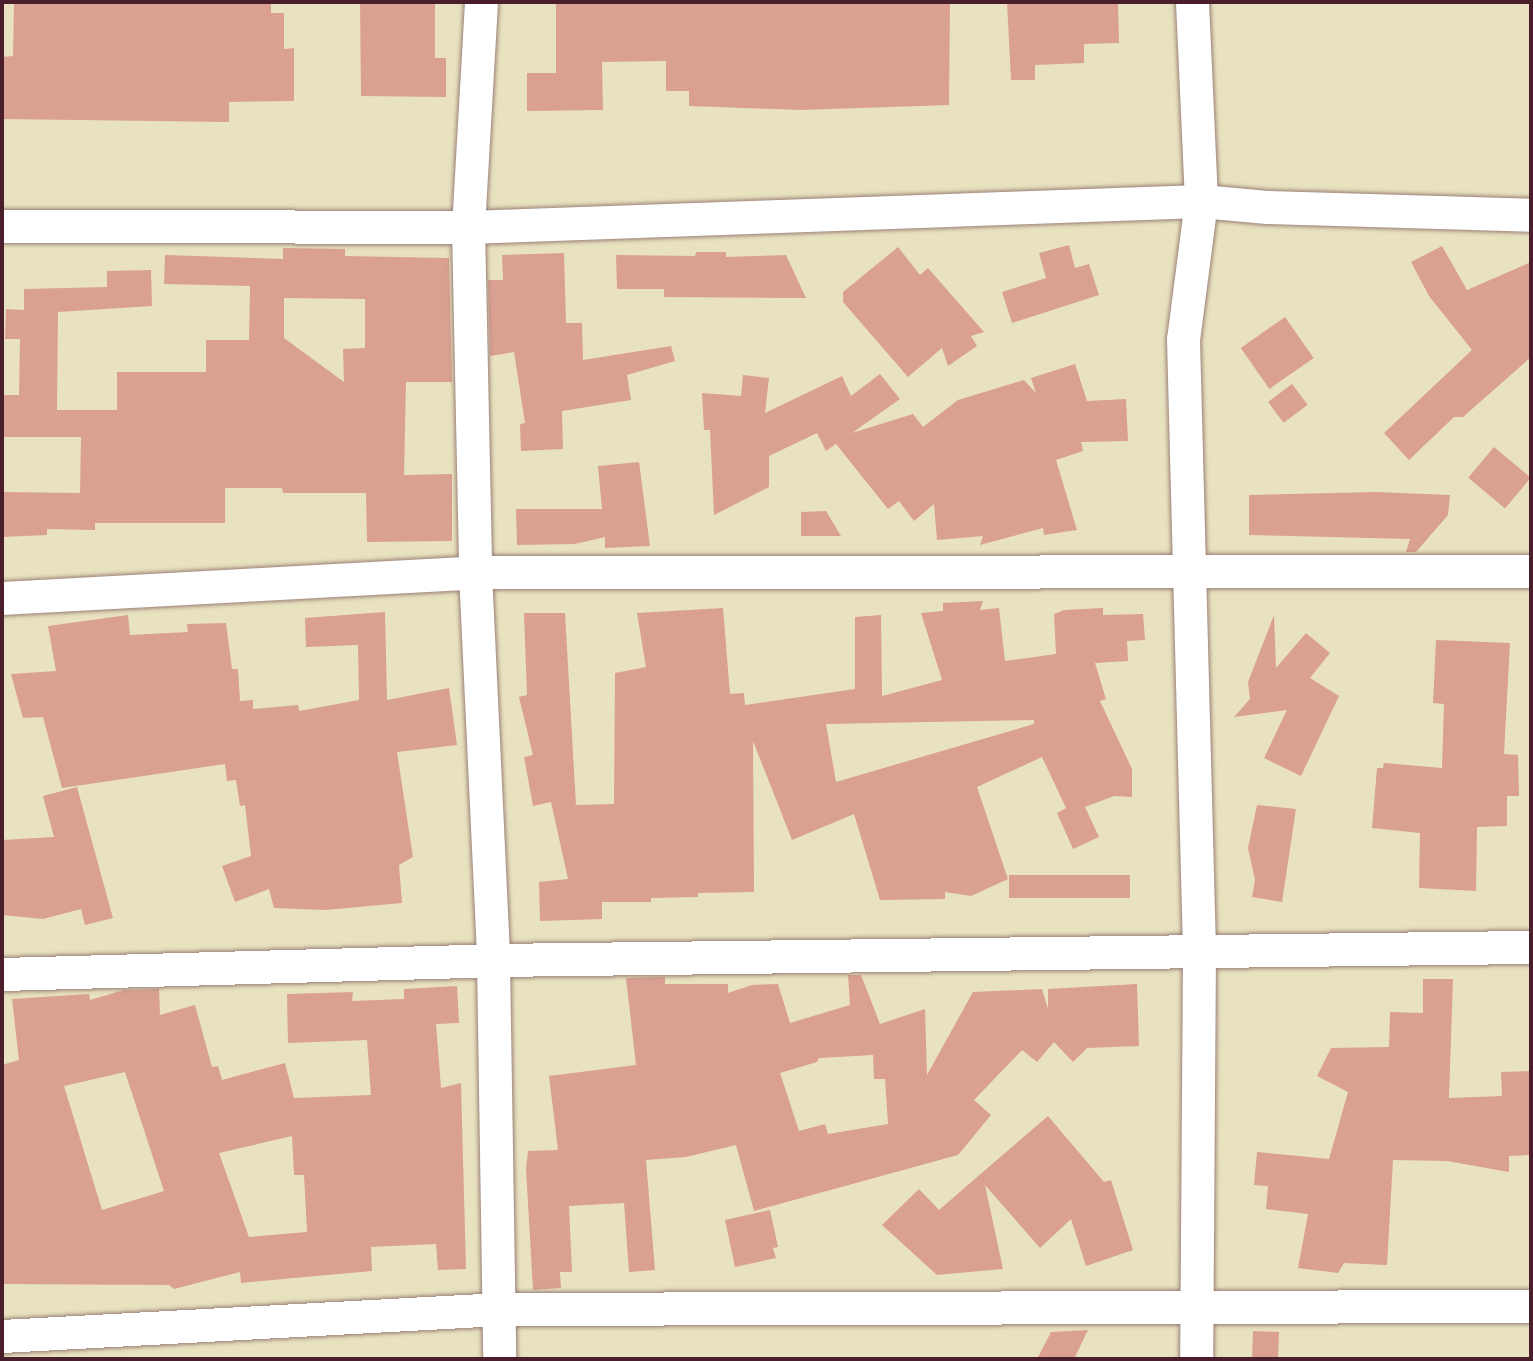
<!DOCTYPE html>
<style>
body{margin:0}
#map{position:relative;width:1533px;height:1361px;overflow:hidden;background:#e9e2c0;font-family:"Playpen Sans",sans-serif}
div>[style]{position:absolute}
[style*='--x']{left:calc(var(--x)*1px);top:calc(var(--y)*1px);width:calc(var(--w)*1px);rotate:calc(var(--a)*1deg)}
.building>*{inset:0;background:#daa091;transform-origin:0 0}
.roads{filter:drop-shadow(0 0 2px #9a8076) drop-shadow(0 0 2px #9a8076)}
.street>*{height:33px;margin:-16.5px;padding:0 16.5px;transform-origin:16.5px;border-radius:16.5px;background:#fff}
span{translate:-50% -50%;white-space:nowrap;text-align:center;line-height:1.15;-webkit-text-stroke:5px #fbf7ec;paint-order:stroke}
.frame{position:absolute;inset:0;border:4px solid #4a1f2b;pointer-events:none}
</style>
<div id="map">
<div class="building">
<div style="clip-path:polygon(14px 2px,271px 2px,271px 13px,284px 13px,284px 49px,294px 48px,294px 101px,229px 102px,229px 122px,2px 119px,2px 57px,13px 56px)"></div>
<div style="clip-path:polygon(360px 2px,435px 2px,435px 58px,446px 58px,446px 97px,361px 96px)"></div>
<div style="clip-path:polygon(556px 2px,950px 2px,949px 105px,801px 110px,689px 106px,689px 91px,666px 91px,666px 61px,602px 62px,603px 110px,527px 111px,527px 73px,556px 73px)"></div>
<div style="clip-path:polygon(1007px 2px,1118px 2px,1119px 43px,1084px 44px,1084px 63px,1035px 65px,1035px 80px,1011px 80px)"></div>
<div style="clip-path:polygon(1069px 245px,1075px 268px,1089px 264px,1099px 295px,1012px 323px,1002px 292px,1046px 278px,1039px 253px)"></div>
<div style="clip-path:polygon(1442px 246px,1467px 290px,1531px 262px,1531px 357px,1463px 417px,1454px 417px,1409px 460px,1384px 433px,1472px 350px,1429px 296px,1411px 262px)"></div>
<div style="clip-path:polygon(898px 247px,920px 275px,928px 268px,984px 332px,971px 336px,977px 346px,948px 366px,942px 348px,908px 377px,843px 302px,843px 292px)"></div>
<div style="clip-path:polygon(evenodd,283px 248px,345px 249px,345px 256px,449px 258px,452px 382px,406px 382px,404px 475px,452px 474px,452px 541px,367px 542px,366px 493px,283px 493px,282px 488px,225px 488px,225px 523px,95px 523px,95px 530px,47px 529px,47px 535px,2px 537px,2px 492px,80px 493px,81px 437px,2px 437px,2px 395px,19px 395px,20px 339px,5px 339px,6px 309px,24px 310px,24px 289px,107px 287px,107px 271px,151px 270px,152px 306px,58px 312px,57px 410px,117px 410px,117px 372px,206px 372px,206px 340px,249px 340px,250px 286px,164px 284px,165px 255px,283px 259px,283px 248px,284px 298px,365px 299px,365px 348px,343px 349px,344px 382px,284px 338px,284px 298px)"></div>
<div style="clip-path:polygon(696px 252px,726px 252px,726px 257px,786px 255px,806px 298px,664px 297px,664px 289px,617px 289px,616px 255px,695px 256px)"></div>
<div style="clip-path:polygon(564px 253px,566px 323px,582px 323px,583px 360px,671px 346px,675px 361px,627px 375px,631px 400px,562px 411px,563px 449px,521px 451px,520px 424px,525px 423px,514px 352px,490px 356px,488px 280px,503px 280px,502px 255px)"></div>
<div style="left:1285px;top:317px;width:50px;height:54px;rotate:55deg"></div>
<div style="clip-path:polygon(1075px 364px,1087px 401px,1126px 399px,1128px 441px,1081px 442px,1083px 451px,1056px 460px,1077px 530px,1044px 535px,1043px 528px,980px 545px,983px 536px,937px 540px,934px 504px,914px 521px,899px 501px,888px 509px,836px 444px,826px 451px,817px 433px,769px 456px,769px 487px,714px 515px,710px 430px,704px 430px,702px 393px,741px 396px,743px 375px,769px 378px,765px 413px,842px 376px,851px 396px,880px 374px,900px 399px,852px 433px,913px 414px,923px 427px,958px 400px,1024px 380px,1036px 393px,1031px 378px)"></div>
<div style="left:1292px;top:384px;width:26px;height:30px;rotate:53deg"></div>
<div style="left:1494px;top:447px;width:48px;height:40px;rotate:40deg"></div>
<div style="clip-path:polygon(639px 462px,650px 546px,605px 548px,605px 537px,575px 544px,517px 545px,516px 509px,602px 509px,598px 466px)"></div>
<div style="clip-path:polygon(1375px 492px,1450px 495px,1448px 515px,1416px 552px,1406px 552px,1410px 539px,1249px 535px,1249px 495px)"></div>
<div style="clip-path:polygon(826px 511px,841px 536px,801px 536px,801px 512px)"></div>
<div style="clip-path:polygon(evenodd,983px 601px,980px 610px,999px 608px,1005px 661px,1056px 654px,1054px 614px,1064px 610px,1103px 608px,1103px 615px,1143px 614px,1145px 640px,1127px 641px,1128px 661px,1095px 663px,1106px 699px,1100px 701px,1132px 769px,1132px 797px,1114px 796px,1085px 807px,1099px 837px,1073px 849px,1057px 813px,1066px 808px,1042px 757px,977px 787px,1008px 879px,971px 896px,945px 892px,945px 899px,880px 900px,854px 814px,792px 840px,753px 741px,754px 892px,698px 893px,698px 897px,651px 898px,651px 902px,602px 902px,602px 919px,540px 921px,539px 882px,568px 879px,551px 802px,533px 806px,524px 757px,533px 755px,519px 697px,527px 695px,524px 613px,565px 613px,576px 805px,614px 804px,615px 673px,646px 667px,637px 613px,723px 608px,730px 694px,744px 693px,745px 705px,855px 689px,855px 617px,881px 615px,882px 696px,942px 680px,921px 613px,943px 611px,943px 603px,983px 601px,1034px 720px,1034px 724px,836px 782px,826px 724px,1034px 720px)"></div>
<div style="clip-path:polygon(385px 612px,387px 700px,449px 688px,457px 745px,397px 752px,413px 857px,399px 865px,402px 903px,325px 910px,274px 908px,269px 889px,235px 902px,222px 866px,251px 856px,245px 805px,240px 806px,236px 780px,227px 781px,225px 764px,62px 788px,43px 717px,23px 718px,11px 674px,56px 671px,48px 626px,128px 615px,130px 635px,188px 632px,187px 624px,226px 623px,232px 669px,238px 669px,240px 701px,253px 700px,253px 709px,298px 705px,299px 711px,359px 700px,358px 645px,306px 647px,305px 618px)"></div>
<div style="clip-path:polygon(1274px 615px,1276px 668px,1306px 633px,1330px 653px,1310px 678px,1339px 696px,1301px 776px,1264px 758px,1287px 710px,1234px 717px,1250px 699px,1248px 682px)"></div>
<div style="clip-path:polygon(1436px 640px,1510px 643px,1504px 754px,1518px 755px,1519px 796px,1507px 796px,1507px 826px,1477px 827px,1476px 891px,1419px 888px,1420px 833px,1372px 828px,1377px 768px,1383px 768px,1384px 763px,1442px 768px,1444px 704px,1433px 703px)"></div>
<div style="clip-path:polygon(77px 787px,113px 918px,85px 925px,81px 909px,43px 919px,2px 915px,2px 840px,54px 837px,43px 796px)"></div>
<div style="clip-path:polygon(1257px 805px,1296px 809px,1282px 902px,1252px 897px,1255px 880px,1248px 848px)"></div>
<div style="left:1009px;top:875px;width:121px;height:23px"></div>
<div style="clip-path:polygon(evenodd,848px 975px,861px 975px,880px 1024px,925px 1009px,927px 1075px,973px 992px,1042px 989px,1048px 1009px,1048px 989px,1137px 984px,1139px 1046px,1087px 1048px,1073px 1062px,1054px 1042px,1037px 1062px,1022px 1050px,974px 1100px,991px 1115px,958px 1155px,754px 1211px,736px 1145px,686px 1157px,646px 1160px,655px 1270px,629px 1272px,624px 1203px,569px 1206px,572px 1272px,560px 1272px,561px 1288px,533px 1290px,526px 1169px,528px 1151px,558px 1150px,549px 1076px,636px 1065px,626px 978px,665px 977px,665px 984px,728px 984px,728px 993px,752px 985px,778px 984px,790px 1023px,850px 1005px,848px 975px,873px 1055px,874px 1079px,885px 1079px,888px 1124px,828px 1134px,825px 1124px,799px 1131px,780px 1073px,817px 1062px,819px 1058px,873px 1055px)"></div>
<div style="clip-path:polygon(1423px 979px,1453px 979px,1449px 1098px,1502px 1096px,1501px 1072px,1531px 1071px,1531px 1155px,1509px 1156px,1509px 1172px,1447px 1161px,1393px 1160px,1387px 1265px,1344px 1263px,1338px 1273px,1298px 1268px,1308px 1214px,1266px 1209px,1268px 1186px,1254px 1185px,1257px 1152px,1329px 1159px,1348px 1092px,1317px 1076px,1331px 1048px,1389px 1047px,1390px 1012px,1423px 1013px)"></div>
<div style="clip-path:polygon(evenodd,457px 986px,459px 1023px,436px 1024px,441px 1088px,461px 1083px,466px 1269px,438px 1270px,436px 1244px,371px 1247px,372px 1271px,294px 1278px,241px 1283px,240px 1272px,174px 1289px,169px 1285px,2px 1284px,2px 1065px,19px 1060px,12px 999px,89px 994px,90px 1000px,124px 990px,159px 989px,160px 1015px,195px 1005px,212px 1067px,218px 1066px,222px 1080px,285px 1063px,294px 1098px,371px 1095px,367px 1040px,288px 1043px,287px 994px,353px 992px,352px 1001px,404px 999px,404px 989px,457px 986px,125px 1072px,164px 1191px,102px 1210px,64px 1086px,125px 1072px,457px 986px,292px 1136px,294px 1175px,304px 1175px,307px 1232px,249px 1237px,219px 1153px,292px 1136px)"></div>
<div style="clip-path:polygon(1048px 1116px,1104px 1182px,1111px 1180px,1133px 1250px,1086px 1266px,1071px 1219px,1040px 1248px,985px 1185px,1003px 1269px,937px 1275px,882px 1225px,919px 1189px,939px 1210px)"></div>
<div style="clip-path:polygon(770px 1210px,778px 1247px,773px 1248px,776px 1258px,735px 1267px,725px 1220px)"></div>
<div style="clip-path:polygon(1088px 1330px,1074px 1359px,1037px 1359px,1051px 1332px)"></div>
<div style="left:1253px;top:1331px;width:26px;height:28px;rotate:2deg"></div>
</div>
<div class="roads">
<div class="street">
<div style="--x:481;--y:2;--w:225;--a:93.3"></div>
<div style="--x:468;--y:227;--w:345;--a:88.8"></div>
<div style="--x:475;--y:572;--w:388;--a:87.3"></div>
<div style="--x:493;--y:960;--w:399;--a:89.1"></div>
<div style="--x:1192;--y:2;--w:199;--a:87.4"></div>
<div style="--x:1201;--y:201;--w:139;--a:97.4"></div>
<div style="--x:1183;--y:339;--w:613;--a:88.5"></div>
<div style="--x:1199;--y:952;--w:407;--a:90.4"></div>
<div style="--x:2;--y:226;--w:466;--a:0.1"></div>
<div style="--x:468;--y:227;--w:733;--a:-2.03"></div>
<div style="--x:1201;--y:201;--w:66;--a:5.2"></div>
<div style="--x:1267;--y:207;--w:264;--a:1.7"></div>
<div style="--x:2;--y:598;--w:474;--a:-3.1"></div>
<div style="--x:475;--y:572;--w:1056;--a:-0.05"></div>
<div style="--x:2;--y:974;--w:491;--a:-1.6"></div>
<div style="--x:493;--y:960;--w:1038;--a:-0.72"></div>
<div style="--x:2;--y:1336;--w:495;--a:-3.1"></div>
<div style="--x:496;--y:1309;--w:1035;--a:-0.17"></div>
</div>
</div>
<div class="frame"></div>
</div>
